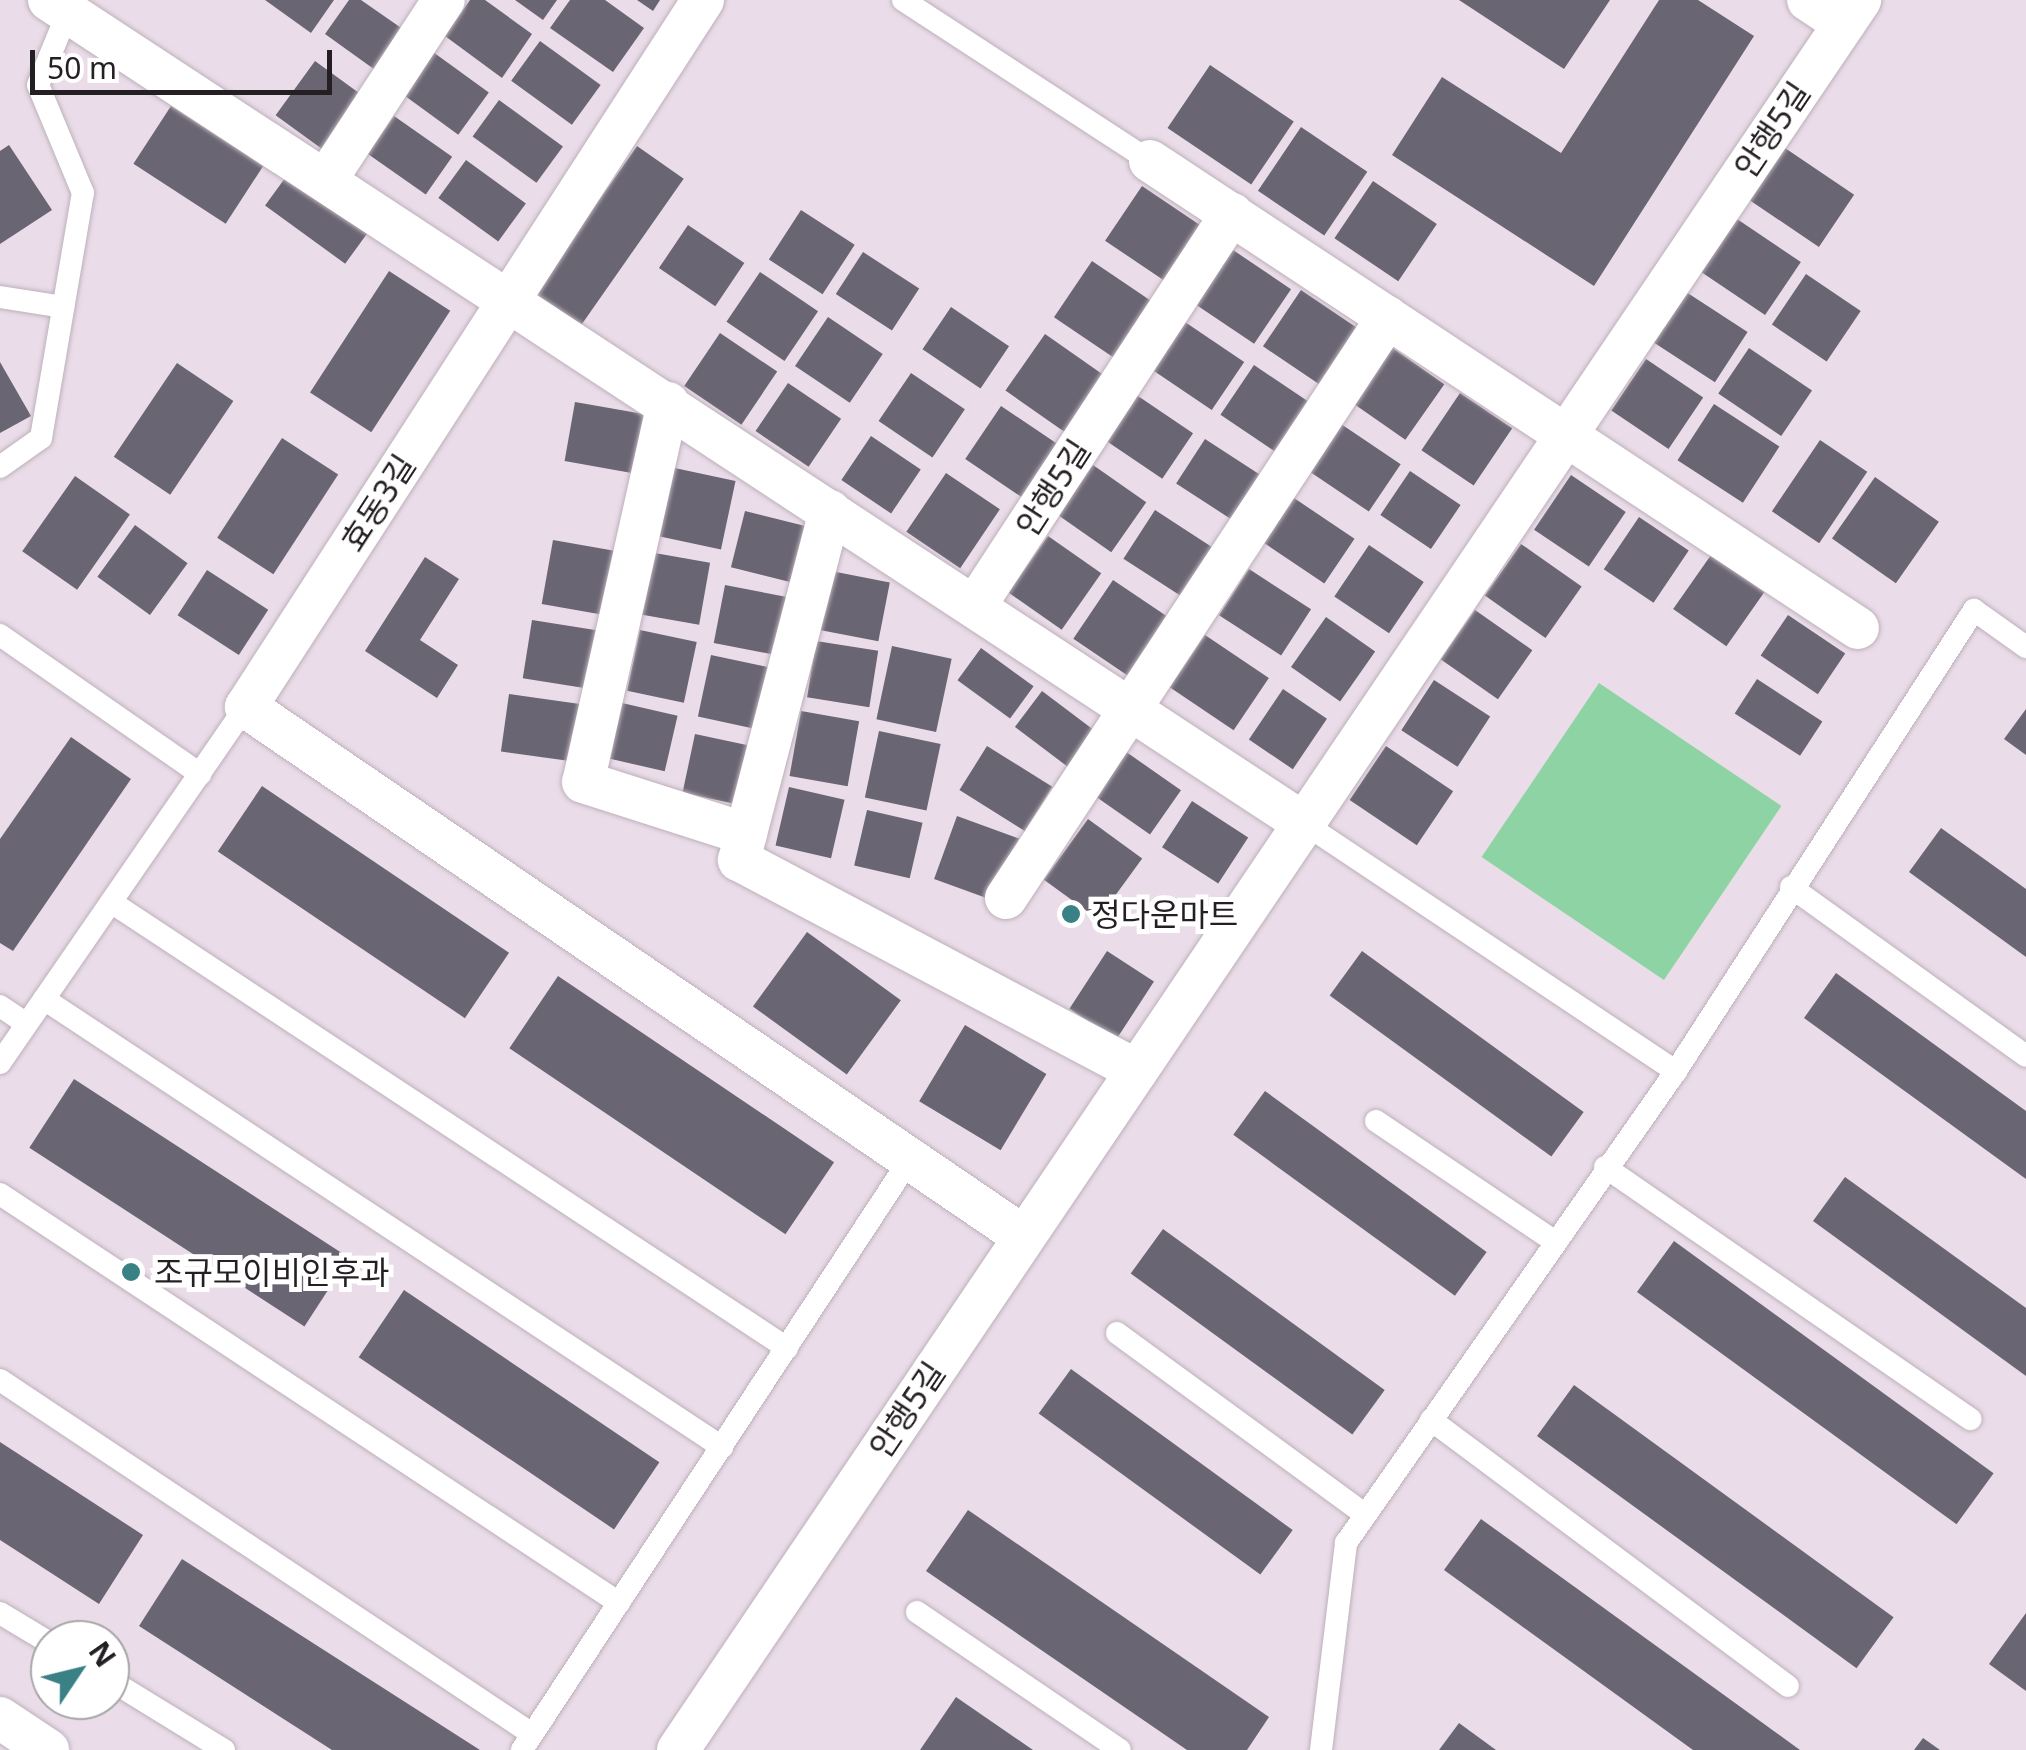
<!DOCTYPE html>
<meta charset="utf-8">
<style>
body{margin:0}
#map{position:relative;width:2026px;height:1750px;overflow:hidden;background:#eadde9;font-family:"Noto Sans","Noto Sans KR",sans-serif}
div>[style]{position:absolute}
[style*='--x']{left:calc(var(--x)*1px);top:calc(var(--y)*1px);width:calc(var(--w)*1px);rotate:calc(var(--a)*1deg)}
.green>*{inset:0;background:#8dd3a3;transform-origin:0 0}
.building>*{inset:0;background:#696572;transform-origin:0 0}
.roads{filter:drop-shadow(0 0 2px #bdb0bb) drop-shadow(0 0 2px #bdb0bb)}
.lane>*{height:22px;margin:-11px;padding:0 11px;transform-origin:11px;border-radius:11px;background:#fff}
.street>*{height:42px;margin:-21px;padding:0 21px;transform-origin:21px;border-radius:21px;background:#fff}
.dots>*{width:28px;height:28px;translate:-50% -50%;box-sizing:border-box;border:5px solid #fff;border-radius:50%}
span{translate:-50% -50%;white-space:nowrap;text-align:center;line-height:1.15;-webkit-text-stroke:10px #fff;paint-order:stroke}
.street-label{font-size:32px;color:#241f23}
.poi-label{font-size:32px;color:#241f23}
.left{translate:0 -50%;text-align:left}
.north{position:absolute;left:30px;top:1620px;width:100px;height:100px;box-sizing:border-box;background:#fff;border:2px solid #a7a5a7;border-radius:50%;rotate:55deg;font-size:28px;font-weight:700;line-height:40px;text-align:center;color:#241f23}
.north::after{content:'';display:block;margin:auto;width:35px;height:45px;background:#398185;clip-path:polygon(50% 0,100% 100%,50% 72%,0 100%)}
.scale{position:absolute;left:30px;top:50px;width:302px;height:45px;box-sizing:border-box;border:5px solid #241f23;border-top:0;padding-left:12px;font-size:30px;line-height:35px;white-space:nowrap;color:#241f23;-webkit-text-stroke:8px #fff;paint-order:stroke}
</style>
<div id="map">
<div class="green">
<div style="left:1599px;top:683px;width:220px;height:210px;rotate:34deg"></div>
</div>
<div class="building">
<div style="clip-path:polygon(265px 0,334px 0,311px 33px)"></div>
<div style="clip-path:polygon(349px 0,361px 0,407px 32px,378px 72px,325px 34px)"></div>
<div style="clip-path:polygon(470px 0,485px 0,532px 34px,502px 78px,445px 36px)"></div>
<div style="clip-path:polygon(515px 0,557px 0,543px 20px)"></div>
<div style="clip-path:polygon(570px 0,605px 0,644px 28px,613px 72px,550px 28px)"></div>
<div style="clip-path:polygon(637px 0,660px 0,653px 11px)"></div>
<div style="clip-path:polygon(1459px 0,1610px 0,1564px 69px)"></div>
<div style="clip-path:polygon(1659px 0,1698px 0,1754px 36px,1594px 286px,1392px 155px,1442px 77px,1561px 153px)"></div>
<div style="left:540px;top:41px;width:75px;height:49px;rotate:36deg"></div>
<div style="left:433px;top:52px;width:69px;height:52px;rotate:36deg"></div>
<div style="left:315px;top:61px;width:62px;height:67px;rotate:36deg"></div>
<div style="left:1210px;top:65px;width:101px;height:76px;rotate:34deg"></div>
<div style="left:499px;top:100px;width:79px;height:45px;rotate:36deg"></div>
<div style="left:171px;top:106px;width:110px;height:69px;rotate:33deg"></div>
<div style="left:394px;top:116px;width:71px;height:46px;rotate:35deg"></div>
<div style="left:1301px;top:127px;width:80px;height:77px;rotate:34deg"></div>
<div style="clip-path:polygon(9px 145px,52px 210px,0 244px,0 151px)"></div>
<div style="left:637px;top:146px;width:57px;height:181px;rotate:35deg"></div>
<div style="left:1782px;top:146px;width:87px;height:63px;rotate:34deg"></div>
<div style="left:466px;top:160px;width:74px;height:47px;rotate:36deg"></div>
<div style="left:288px;top:174px;width:99px;height:39px;rotate:36deg"></div>
<div style="left:1373px;top:181px;width:77px;height:69px;rotate:34deg"></div>
<div style="left:1142px;top:186px;width:77px;height:66px;rotate:34deg"></div>
<div style="left:801px;top:210px;width:64px;height:59px;rotate:33deg"></div>
<div style="left:1737px;top:219px;width:77px;height:64px;rotate:34deg"></div>
<div style="left:688px;top:225px;width:68px;height:52px;rotate:34deg"></div>
<div style="left:1233px;top:250px;width:70px;height:66px;rotate:34deg"></div>
<div style="left:863px;top:252px;width:67px;height:50px;rotate:33deg"></div>
<div style="left:1092px;top:261px;width:75px;height:68px;rotate:34deg"></div>
<div style="left:389px;top:271px;width:73px;height:145px;rotate:33deg"></div>
<div style="left:760px;top:272px;width:70px;height:60px;rotate:34deg"></div>
<div style="left:1806px;top:274px;width:66px;height:61px;rotate:34deg"></div>
<div style="left:1301px;top:290px;width:75px;height:68px;rotate:34deg"></div>
<div style="left:1683px;top:290px;width:77px;height:60px;rotate:33deg"></div>
<div style="left:951px;top:307px;width:70px;height:51px;rotate:34deg"></div>
<div style="left:828px;top:317px;width:66px;height:59px;rotate:34deg"></div>
<div style="left:1182px;top:320px;width:75px;height:58px;rotate:34deg"></div>
<div style="left:720px;top:333px;width:69px;height:64px;rotate:34deg"></div>
<div style="left:1045px;top:334px;width:78px;height:69px;rotate:35deg"></div>
<div style="left:1387px;top:344px;width:70px;height:68px;rotate:35deg"></div>
<div style="left:1749px;top:348px;width:76px;height:55px;rotate:34deg"></div>
<div style="left:1646px;top:359px;width:69px;height:62px;rotate:34deg"></div>
<div style="clip-path:polygon(0 362px,31px 416px,0 433px)"></div>
<div style="left:177px;top:363px;width:68px;height:113px;rotate:34deg"></div>
<div style="left:1254px;top:365px;width:65px;height:60px;rotate:34deg"></div>
<div style="left:911px;top:373px;width:65px;height:58px;rotate:34deg"></div>
<div style="left:788px;top:383px;width:64px;height:58px;rotate:34deg"></div>
<div style="left:1460px;top:393px;width:63px;height:69px;rotate:34deg"></div>
<div style="left:1135px;top:394px;width:70px;height:55px;rotate:34deg"></div>
<div style="left:575px;top:402px;width:71px;height:60px;rotate:10deg"></div>
<div style="left:1714px;top:404px;width:78px;height:67px;rotate:33deg"></div>
<div style="left:1001px;top:406px;width:73px;height:64px;rotate:34deg"></div>
<div style="left:1341px;top:424px;width:72px;height:57px;rotate:34deg"></div>
<div style="left:871px;top:436px;width:60px;height:53px;rotate:34deg"></div>
<div style="left:282px;top:438px;width:67px;height:119px;rotate:33deg"></div>
<div style="left:1205px;top:439px;width:67px;height:53px;rotate:33deg"></div>
<div style="left:1820px;top:440px;width:57px;height:86px;rotate:34deg"></div>
<div style="left:1093px;top:465px;width:65px;height:61px;rotate:35deg"></div>
<div style="left:670px;top:467px;width:67px;height:70px;rotate:12deg"></div>
<div style="left:1410px;top:471px;width:61px;height:53px;rotate:34deg"></div>
<div style="left:946px;top:473px;width:65px;height:71px;rotate:34deg"></div>
<div style="left:1571px;top:475px;width:66px;height:66px;rotate:34deg"></div>
<div style="left:75px;top:476px;width:67px;height:92px;rotate:35deg"></div>
<div style="left:1875px;top:477px;width:78px;height:75px;rotate:35deg"></div>
<div style="left:1294px;top:498px;width:73px;height:54px;rotate:34deg"></div>
<div style="left:1155px;top:510px;width:71px;height:58px;rotate:33deg"></div>
<div style="left:745px;top:511px;width:65px;height:58px;rotate:14deg"></div>
<div style="left:1639px;top:517px;width:60px;height:63px;rotate:34deg"></div>
<div style="left:135px;top:525px;width:65px;height:64px;rotate:36deg"></div>
<div style="left:1048px;top:536px;width:65px;height:69px;rotate:35deg"></div>
<div style="left:553px;top:540px;width:65px;height:65px;rotate:10deg"></div>
<div style="left:1521px;top:544px;width:74px;height:63px;rotate:35deg"></div>
<div style="left:1369px;top:545px;width:66px;height:62px;rotate:34deg"></div>
<div style="left:649px;top:552px;width:62px;height:63px;rotate:10deg"></div>
<div style="left:1711px;top:555px;width:65px;height:66px;rotate:35deg"></div>
<div style="clip-path:polygon(425px 557px,459px 579px,420px 640px,458px 665px,437px 698px,365px 651px)"></div>
<div style="left:1249px;top:569px;width:74px;height:55px;rotate:33deg"></div>
<div style="left:207px;top:570px;width:73px;height:54px;rotate:33deg"></div>
<div style="left:826px;top:570px;width:65px;height:60px;rotate:11deg"></div>
<div style="left:1113px;top:580px;width:69px;height:71px;rotate:34deg"></div>
<div style="left:725px;top:585px;width:63px;height:59px;rotate:11deg"></div>
<div style="left:1475px;top:610px;width:70px;height:60px;rotate:35deg"></div>
<div style="left:1788px;top:615px;width:69px;height:49px;rotate:34deg"></div>
<div style="left:1326px;top:617px;width:60px;height:61px;rotate:35deg"></div>
<div style="left:532px;top:620px;width:67px;height:59px;rotate:9deg"></div>
<div style="left:640px;top:630px;width:58px;height:62px;rotate:12deg"></div>
<div style="left:1205px;top:635px;width:77px;height:63px;rotate:34deg"></div>
<div style="left:816px;top:641px;width:63px;height:57px;rotate:9deg"></div>
<div style="left:892px;top:646px;width:61px;height:75px;rotate:12deg"></div>
<div style="left:981px;top:648px;width:65px;height:40px;rotate:36deg"></div>
<div style="left:711px;top:655px;width:59px;height:63px;rotate:12deg"></div>
<div style="left:1757px;top:679px;width:78px;height:41px;rotate:33deg"></div>
<div style="left:1434px;top:680px;width:67px;height:60px;rotate:33deg"></div>
<div style="left:1283px;top:689px;width:53px;height:61px;rotate:34deg"></div>
<div style="left:1042px;top:691px;width:69px;height:45px;rotate:37deg"></div>
<div style="left:509px;top:694px;width:75px;height:58px;rotate:8deg"></div>
<div style="left:622px;top:703px;width:57px;height:57px;rotate:13deg"></div>
<div style="clip-path:polygon(2026px 709px,2026px 755px,2004px 739px)"></div>
<div style="left:801px;top:711px;width:59px;height:66px;rotate:10deg"></div>
<div style="left:879px;top:731px;width:63px;height:68px;rotate:12deg"></div>
<div style="left:695px;top:734px;width:54px;height:60px;rotate:12deg"></div>
<div style="clip-path:polygon(71px 737px,131px 779px,13px 951px,0 943px,0 839px)"></div>
<div style="left:987px;top:746px;width:77px;height:52px;rotate:32deg"></div>
<div style="left:1386px;top:746px;width:81px;height:65px;rotate:34deg"></div>
<div style="left:1122px;top:749px;width:72px;height:54px;rotate:35deg"></div>
<div style="left:262px;top:786px;width:298px;height:79px;rotate:34deg"></div>
<div style="left:789px;top:787px;width:57px;height:60px;rotate:13deg"></div>
<div style="left:1192px;top:801px;width:67px;height:55px;rotate:33deg"></div>
<div style="left:867px;top:810px;width:57px;height:57px;rotate:13deg"></div>
<div style="left:957px;top:816px;width:66px;height:67px;rotate:20deg"></div>
<div style="left:1088px;top:819px;width:67px;height:75px;rotate:36deg"></div>
<div style="clip-path:polygon(1941px 828px,2026px 889px,2026px 957px,1909px 872px)"></div>
<div style="left:807px;top:932px;width:116px;height:92px;rotate:36deg"></div>
<div style="left:1107px;top:951px;width:56px;height:69px;rotate:33deg"></div>
<div style="left:1362px;top:951px;width:274px;height:55px;rotate:36deg"></div>
<div style="clip-path:polygon(1836px 973px,2026px 1111px,2026px 1179px,1804px 1018px)"></div>
<div style="left:558px;top:976px;width:333px;height:87px;rotate:34deg"></div>
<div style="left:965px;top:1025px;width:95px;height:89px;rotate:31deg"></div>
<div style="left:74px;top:1079px;width:328px;height:82px;rotate:33deg"></div>
<div style="left:1265px;top:1091px;width:274px;height:54px;rotate:36deg"></div>
<div style="clip-path:polygon(1845px 1177px,2026px 1308px,2026px 1376px,1813px 1221px)"></div>
<div style="left:1163px;top:1229px;width:274px;height:55px;rotate:36deg"></div>
<div style="left:1674px;top:1241px;width:395px;height:63px;rotate:36deg"></div>
<div style="left:404px;top:1290px;width:308px;height:81px;rotate:34deg"></div>
<div style="left:1071px;top:1369px;width:274px;height:55px;rotate:36deg"></div>
<div style="left:1574px;top:1385px;width:395px;height:63px;rotate:36deg"></div>
<div style="clip-path:polygon(0 1442px,143px 1535px,99px 1604px,0 1540px)"></div>
<div style="clip-path:polygon(968px 1510px,1269px 1717px,1247px 1750px,1187px 1750px,926px 1571px)"></div>
<div style="clip-path:polygon(1481px 1519px,1800px 1750px,1693px 1750px,1444px 1570px)"></div>
<div style="clip-path:polygon(182px 1559px,480px 1750px,332px 1750px,139px 1626px)"></div>
<div style="clip-path:polygon(2026px 1613px,2026px 1691px,1989px 1664px)"></div>
<div style="clip-path:polygon(956px 1697px,1033px 1750px,920px 1750px)"></div>
<div style="clip-path:polygon(1459px 1723px,1496px 1750px,1439px 1750px)"></div>
<div style="clip-path:polygon(1923px 1738px,1940px 1750px,1914px 1750px)"></div>
</div>
<div class="roads">
<div class="lane">
<div style="--x:903;--y:0;--w:295;--a:33.1"></div>
<div style="--x:0;--y:297;--w:64;--a:9"></div>
<div style="--x:0;--y:467;--w:50;--a:-35.3"></div>
<div style="--x:41;--y:438;--w:249;--a:-80.3"></div>
<div style="--x:83;--y:193;--w:117;--a:-112.6"></div>
<div style="--x:38;--y:85;--w:79;--a:-67.7"></div>
<div style="--x:0;--y:635;--w:244;--a:34.8"></div>
<div style="--x:1305;--y:824;--w:446;--a:33.7"></div>
<div style="--x:1791;--y:887;--w:289;--a:35.7"></div>
<div style="--x:111;--y:902;--w:810;--a:33.42"></div>
<div style="--x:44;--y:999;--w:813;--a:33.46"></div>
<div style="--x:0;--y:1006;--w:32;--a:34"></div>
<div style="--x:0;--y:1063;--w:433;--a:-55.4"></div>
<div style="--x:1376;--y:1121;--w:215;--a:34"></div>
<div style="--x:1605;--y:1167;--w:444;--a:34.6"></div>
<div style="--x:0;--y:1194;--w:742;--a:33.45"></div>
<div style="--x:1117;--y:1333;--w:308;--a:36.2"></div>
<div style="--x:0;--y:1380;--w:639;--a:33.64"></div>
<div style="--x:1431;--y:1420;--w:445;--a:36.7"></div>
<div style="--x:917;--y:1612;--w:245;--a:34.2"></div>
<div style="--x:0;--y:1613;--w:58;--a:31"></div>
<div style="--x:110;--y:1680;--w:134;--a:31.6"></div>
<div style="--x:522;--y:1750;--w:707;--a:-56.71"></div>
<div style="--x:1321;--y:1750;--w:209;--a:-83.1"></div>
<div style="--x:1346;--y:1543;--w:576;--a:-55.04"></div>
<div style="--x:1676;--y:1071;--w:549;--a:-57.12"></div>
<div style="--x:1974;--y:610;--w:64;--a:35.4"></div>
</div>
<div class="street">
<div style="--x:49;--y:0;--w:1502;--a:33.27"></div>
<div style="--x:703;--y:0;--w:842;--a:122.88"></div>
<div style="--x:246;--y:707;--w:941;--a:34.26"></div>
<div style="--x:1808;--y:0;--w:43;--a:33.7"></div>
<div style="--x:1150;--y:161;--w:848;--a:33.41"></div>
<div style="--x:326;--y:180;--w:215;--a:-56.8"></div>
<div style="--x:668;--y:403;--w:388;--a:102.6"></div>
<div style="--x:583;--y:782;--w:171;--a:17.7"></div>
<div style="--x:830;--y:511;--w:361;--a:104.6"></div>
<div style="--x:739;--y:860;--w:450;--a:27.9"></div>
<div style="--x:975;--y:606;--w:469;--a:-56.8"></div>
<div style="--x:1006;--y:898;--w:695;--a:-56.68"></div>
<div style="--x:0;--y:1718;--w:58;--a:33.7"></div>
<div style="--x:678;--y:1750;--w:2112;--a:-55.96"></div>
</div>
</div>
<div class="dots">
<div style="left:1071px;top:914px;background:#398185"></div>
<div style="left:131px;top:1272px;background:#398185"></div>
</div>
<div class="street-label">
<span style="left:1772px;top:130px;rotate:-56deg">안행5길</span>
<span style="left:1053px;top:488px;rotate:-57deg">안행5길</span>
<span style="left:378px;top:503px;rotate:-57deg">효동3길</span>
<span style="left:907px;top:1410px;rotate:-56deg">안행5길</span>
</div>
<div class="poi-label">
<span class="left" style="left:1091px;top:914px">정다운마트</span>
<span class="left" style="left:154px;top:1272px">조규모이비인후과</span>
</div>
<div class="north">N</div>
<div class="scale">50 m</div>
</div>
